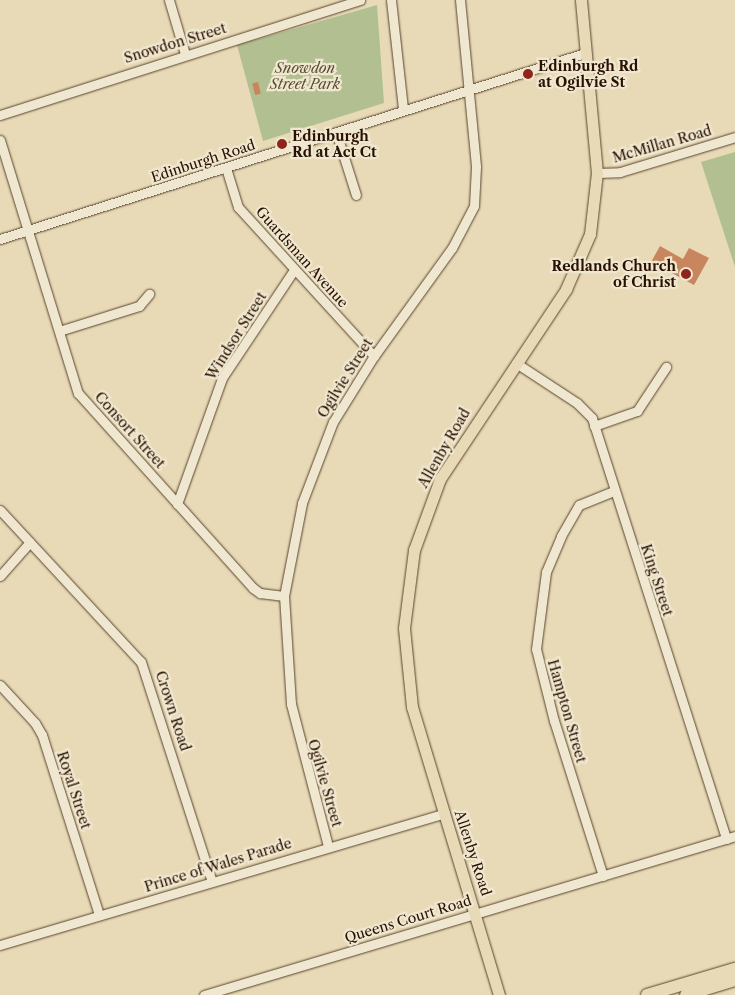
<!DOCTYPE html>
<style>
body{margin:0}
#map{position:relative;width:735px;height:995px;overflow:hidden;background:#e8dab6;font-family:"Libre Caslon Text",serif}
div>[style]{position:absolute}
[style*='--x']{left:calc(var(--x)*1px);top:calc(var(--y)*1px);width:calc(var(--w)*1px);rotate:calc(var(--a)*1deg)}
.green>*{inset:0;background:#b2c091}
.building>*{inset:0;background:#c7865d;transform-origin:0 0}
.roads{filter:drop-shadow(0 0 1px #58432e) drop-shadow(0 0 1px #58432e)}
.minor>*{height:9px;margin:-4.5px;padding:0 4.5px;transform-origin:4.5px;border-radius:4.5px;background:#f0e7d0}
.major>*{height:11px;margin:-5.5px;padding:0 5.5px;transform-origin:5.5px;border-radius:5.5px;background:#e8dab6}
.highway>*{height:12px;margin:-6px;padding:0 6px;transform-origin:6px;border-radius:6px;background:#e8dab6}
.dots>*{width:14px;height:14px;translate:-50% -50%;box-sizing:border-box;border:2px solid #f0e7d0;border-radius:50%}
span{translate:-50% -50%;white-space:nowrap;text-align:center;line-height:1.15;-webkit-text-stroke:4.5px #f0e7d0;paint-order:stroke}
.street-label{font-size:14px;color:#281100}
.poi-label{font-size:14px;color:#281100;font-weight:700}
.left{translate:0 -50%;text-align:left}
.right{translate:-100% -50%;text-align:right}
.park-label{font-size:14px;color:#584e33;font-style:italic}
</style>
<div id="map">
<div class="green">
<div style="clip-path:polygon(377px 5px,384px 103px,263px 141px,237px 45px)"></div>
<div style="clip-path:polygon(735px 152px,735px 267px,701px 162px)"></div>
</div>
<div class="building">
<div style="left:258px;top:82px;width:12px;height:6px;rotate:76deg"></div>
<div style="clip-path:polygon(660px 246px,683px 259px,689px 248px,709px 258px,694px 285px,651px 262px)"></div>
</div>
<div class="roads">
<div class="minor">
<div style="--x:169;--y:0;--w:56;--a:73.5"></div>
<div style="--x:391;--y:0;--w:110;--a:83.7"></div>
<div style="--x:0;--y:115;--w:378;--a:-17.7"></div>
<div style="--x:336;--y:132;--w:66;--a:72.4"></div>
<div style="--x:0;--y:140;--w:265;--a:72.9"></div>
<div style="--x:78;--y:393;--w:262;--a:48.1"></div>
<div style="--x:253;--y:588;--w:9;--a:36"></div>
<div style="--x:260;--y:593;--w:24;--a:7"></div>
<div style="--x:226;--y:168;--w:41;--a:72.9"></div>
<div style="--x:238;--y:207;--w:202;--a:47.6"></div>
<div style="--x:597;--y:173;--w:23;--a:-2"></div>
<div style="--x:620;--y:172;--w:120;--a:-16.9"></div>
<div style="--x:0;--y:239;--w:614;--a:-17.64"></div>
<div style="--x:59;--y:331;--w:84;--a:-17.4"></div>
<div style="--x:139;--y:306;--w:16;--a:-50"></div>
<div style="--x:516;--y:363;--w:73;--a:33.3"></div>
<div style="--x:577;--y:403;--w:21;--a:45"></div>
<div style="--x:592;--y:418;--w:442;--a:72.3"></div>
<div style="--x:594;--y:426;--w:46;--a:-19.2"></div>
<div style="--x:637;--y:411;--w:53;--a:-56.6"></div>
<div style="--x:177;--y:504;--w:134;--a:-70.3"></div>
<div style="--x:222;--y:378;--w:130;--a:-56.3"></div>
<div style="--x:0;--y:510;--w:207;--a:47.2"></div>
<div style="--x:141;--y:662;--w:231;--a:72.1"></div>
<div style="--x:0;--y:576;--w:45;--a:-48.6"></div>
<div style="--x:0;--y:685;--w:52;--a:47.4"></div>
<div style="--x:35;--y:723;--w:14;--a:60"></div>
<div style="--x:42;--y:735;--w:189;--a:72.4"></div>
<div style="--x:328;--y:846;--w:147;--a:-104.6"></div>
<div style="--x:291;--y:704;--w:108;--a:-93.7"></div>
<div style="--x:284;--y:596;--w:95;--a:-79"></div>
<div style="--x:302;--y:503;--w:87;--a:-69.1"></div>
<div style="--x:333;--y:422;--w:78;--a:-58.2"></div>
<div style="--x:374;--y:356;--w:133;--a:-54.2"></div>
<div style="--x:452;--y:248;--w:47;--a:-62.4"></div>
<div style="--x:474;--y:206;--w:40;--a:-87.1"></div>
<div style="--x:476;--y:166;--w:167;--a:-95.5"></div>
<div style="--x:603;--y:876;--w:163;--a:-107.5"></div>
<div style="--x:554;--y:721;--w:74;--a:-104"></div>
<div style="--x:536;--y:649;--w:78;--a:-82.6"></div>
<div style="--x:546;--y:572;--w:39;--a:-67"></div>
<div style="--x:561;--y:536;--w:36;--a:-60"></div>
<div style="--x:579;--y:505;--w:38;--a:-22"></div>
<div style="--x:0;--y:945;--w:464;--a:-16.5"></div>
<div style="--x:204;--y:995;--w:554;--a:-16.67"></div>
</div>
<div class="major">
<div style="--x:499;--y:995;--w:301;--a:-106.8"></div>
<div style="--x:412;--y:707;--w:79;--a:-95.8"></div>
<div style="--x:404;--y:628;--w:79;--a:-82.7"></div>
<div style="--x:414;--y:550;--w:76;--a:-69.9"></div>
<div style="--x:440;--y:479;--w:228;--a:-56.4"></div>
<div style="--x:566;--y:289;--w:60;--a:-66.4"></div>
<div style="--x:590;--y:234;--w:61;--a:-83.5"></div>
<div style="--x:597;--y:173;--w:174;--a:-95.3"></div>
</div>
<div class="highway">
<div style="--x:647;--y:995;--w:92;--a:-16.5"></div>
<div style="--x:686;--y:995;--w:51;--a:-17"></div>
</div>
</div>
<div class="dots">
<div style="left:528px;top:74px;background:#8f2418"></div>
<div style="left:282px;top:144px;background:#8f2418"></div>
<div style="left:686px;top:274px;background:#8f2418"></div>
</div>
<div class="street-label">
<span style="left:175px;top:43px;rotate:-17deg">Snowdon Street</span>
<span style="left:662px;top:144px;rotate:-16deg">McMillan Road</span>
<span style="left:203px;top:161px;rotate:-18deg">Edinburgh Road</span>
<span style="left:302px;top:257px;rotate:48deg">Guardsman Avenue</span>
<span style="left:236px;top:336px;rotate:-58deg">Windsor Street</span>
<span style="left:345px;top:378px;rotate:-58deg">Ogilvie Street</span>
<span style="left:130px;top:430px;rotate:48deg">Consort Street</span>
<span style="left:444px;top:448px;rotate:-60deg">Allenby Road</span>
<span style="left:657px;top:580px;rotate:72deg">King Street</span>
<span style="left:173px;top:711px;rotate:72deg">Crown Road</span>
<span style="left:567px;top:711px;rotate:74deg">Hampton Street</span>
<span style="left:325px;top:783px;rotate:74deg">Ogilvie Street</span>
<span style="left:74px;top:790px;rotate:72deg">Royal Street</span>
<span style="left:473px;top:853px;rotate:72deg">Allenby Road</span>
<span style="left:218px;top:865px;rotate:-17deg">Prince of Wales Parade</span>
<span style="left:408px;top:919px;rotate:-17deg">Queens Court Road</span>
</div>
<div class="poi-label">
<span class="left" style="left:538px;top:74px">Edinburgh Rd<br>at Ogilvie St</span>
<span class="left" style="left:292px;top:144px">Edinburgh<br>Rd at Act Ct</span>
<span class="right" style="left:676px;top:274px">Redlands Church<br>of Christ</span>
</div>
<div class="park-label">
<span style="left:305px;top:76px">Snowdon<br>Street Park</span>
</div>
</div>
